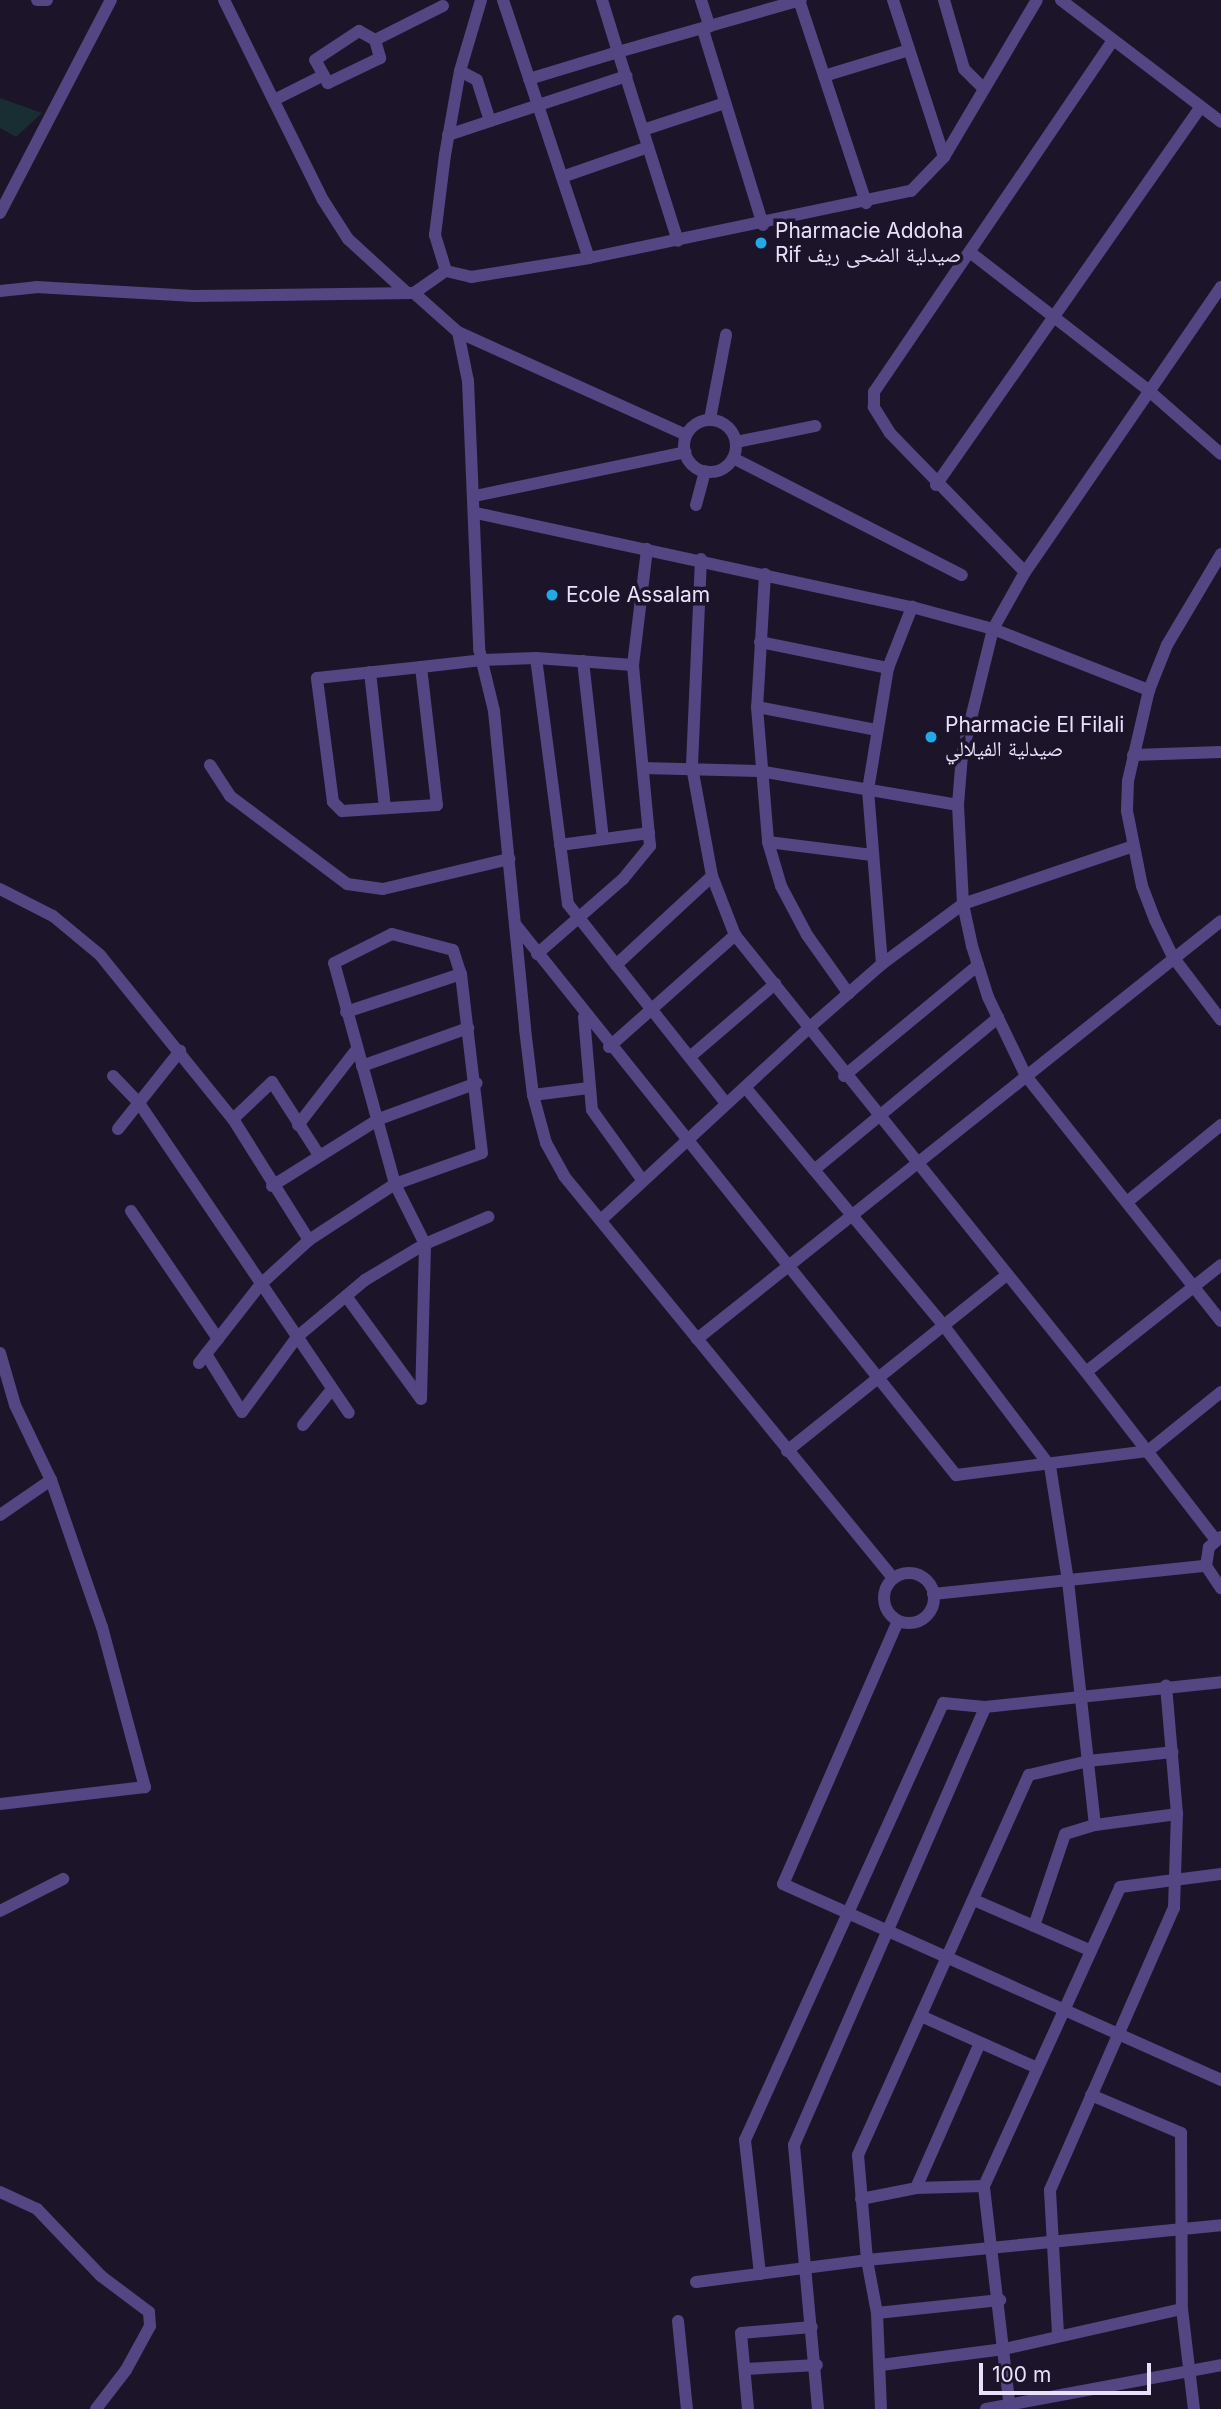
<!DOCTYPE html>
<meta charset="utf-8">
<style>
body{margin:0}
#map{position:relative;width:1221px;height:2409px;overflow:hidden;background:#1c1429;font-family:Inter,"Noto Naskh Arabic",sans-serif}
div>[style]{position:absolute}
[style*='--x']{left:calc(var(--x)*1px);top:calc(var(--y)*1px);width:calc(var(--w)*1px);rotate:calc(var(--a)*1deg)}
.green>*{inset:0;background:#182e33}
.minor>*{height:12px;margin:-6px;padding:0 6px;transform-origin:6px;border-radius:6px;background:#544583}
.minor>.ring{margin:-6px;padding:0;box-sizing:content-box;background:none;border:12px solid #544583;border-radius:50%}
.dots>*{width:19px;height:19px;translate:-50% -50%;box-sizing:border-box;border:4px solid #1c1429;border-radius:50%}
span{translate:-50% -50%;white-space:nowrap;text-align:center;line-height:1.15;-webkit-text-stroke:7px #1c1429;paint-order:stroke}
.poi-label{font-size:21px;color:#e9e0fb}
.left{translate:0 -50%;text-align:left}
.scale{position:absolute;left:979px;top:2363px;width:172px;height:32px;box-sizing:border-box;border:4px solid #e9e0fb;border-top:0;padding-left:9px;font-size:21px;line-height:24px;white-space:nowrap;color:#e9e0fb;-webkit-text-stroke:5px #1c1429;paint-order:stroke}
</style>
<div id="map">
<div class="green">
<div style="clip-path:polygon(0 98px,42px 113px,16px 137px,0 128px)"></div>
</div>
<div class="minor">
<div style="--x:37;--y:0;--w:10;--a:0"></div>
<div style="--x:224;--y:0;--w:223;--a:63.7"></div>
<div style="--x:323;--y:200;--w:46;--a:57.3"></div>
<div style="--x:348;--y:239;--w:79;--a:42.4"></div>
<div style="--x:503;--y:0;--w:272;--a:71.6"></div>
<div style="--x:602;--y:0;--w:54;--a:72.9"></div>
<div style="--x:618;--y:52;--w:190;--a:-15.9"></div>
<div style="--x:701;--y:0;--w:28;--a:72"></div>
<div style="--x:799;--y:0;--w:214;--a:71.7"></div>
<div style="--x:893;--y:0;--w:165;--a:72"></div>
<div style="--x:944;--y:0;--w:72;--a:73.8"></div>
<div style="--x:964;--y:69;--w:28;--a:45"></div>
<div style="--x:1061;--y:0;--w:201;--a:37.3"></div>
<div style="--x:703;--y:30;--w:204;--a:72.9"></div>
<div style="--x:359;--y:31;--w:18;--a:29"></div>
<div style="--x:375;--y:40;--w:19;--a:74"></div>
<div style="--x:380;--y:58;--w:58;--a:154.3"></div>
<div style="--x:328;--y:83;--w:26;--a:-119"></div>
<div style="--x:315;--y:60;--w:53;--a:-33.4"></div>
<div style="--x:375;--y:40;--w:76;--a:-26.6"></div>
<div style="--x:460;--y:71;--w:19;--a:28"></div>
<div style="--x:477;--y:80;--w:43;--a:72.4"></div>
<div style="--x:824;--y:76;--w:89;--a:-17"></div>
<div style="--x:529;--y:79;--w:93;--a:-16.9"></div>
<div style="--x:618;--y:52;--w:198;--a:72.4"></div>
<div style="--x:274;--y:100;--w:54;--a:-26.6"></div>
<div style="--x:643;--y:130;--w:86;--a:-18.2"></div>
<div style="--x:448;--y:135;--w:188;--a:-18.3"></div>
<div style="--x:562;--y:177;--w:91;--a:-19.2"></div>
<div style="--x:0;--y:213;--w:240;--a:-62.5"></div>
<div style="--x:971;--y:253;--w:224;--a:37.7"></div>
<div style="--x:1148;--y:390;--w:97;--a:41.2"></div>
<div style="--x:446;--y:271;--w:26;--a:13"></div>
<div style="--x:471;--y:277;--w:120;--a:-9.1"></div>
<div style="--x:589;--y:258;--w:329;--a:-11.8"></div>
<div style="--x:911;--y:191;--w:47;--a:-45.9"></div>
<div style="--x:944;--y:157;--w:182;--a:-59.4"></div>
<div style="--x:1221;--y:287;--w:346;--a:124.5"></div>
<div style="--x:1025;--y:572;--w:65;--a:119.3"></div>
<div style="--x:993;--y:629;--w:130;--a:103.8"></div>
<div style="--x:962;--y:755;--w:50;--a:94.6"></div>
<div style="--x:958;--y:805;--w:99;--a:87.1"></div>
<div style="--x:963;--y:904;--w:43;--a:77.9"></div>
<div style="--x:972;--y:946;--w:53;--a:72.6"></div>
<div style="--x:988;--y:997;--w:88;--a:64.3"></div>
<div style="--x:1026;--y:1076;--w:313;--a:51.5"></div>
<div style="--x:0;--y:291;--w:36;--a:-6"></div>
<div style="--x:36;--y:287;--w:158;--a:3.3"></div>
<div style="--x:194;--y:296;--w:220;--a:-0.8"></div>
<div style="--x:414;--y:293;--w:59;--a:41.6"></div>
<div style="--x:458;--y:332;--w:250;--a:24.3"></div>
<div style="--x:414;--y:293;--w:39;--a:-35"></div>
<div style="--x:446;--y:271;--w:38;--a:-107"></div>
<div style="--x:435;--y:235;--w:81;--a:-82.9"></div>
<div style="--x:445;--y:155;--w:85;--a:-79.9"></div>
<div style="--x:460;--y:71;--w:74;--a:-73.5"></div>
<div style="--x:458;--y:332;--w:50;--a:78.5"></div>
<div style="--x:468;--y:381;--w:268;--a:87.6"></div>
<div style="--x:479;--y:649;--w:64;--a:76.4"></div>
<div style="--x:494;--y:711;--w:320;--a:84.4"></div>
<div style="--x:525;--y:1029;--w:66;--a:83.1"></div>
<div style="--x:533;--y:1095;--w:50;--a:74.8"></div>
<div style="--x:546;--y:1143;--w:38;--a:61"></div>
<div style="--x:564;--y:1176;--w:519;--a:50.7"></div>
<div style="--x:710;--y:419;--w:86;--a:-79.2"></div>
<div class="ring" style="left:684px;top:420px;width:40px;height:40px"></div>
<div style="--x:736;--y:442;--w:81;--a:-11.4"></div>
<div style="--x:733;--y:458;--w:257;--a:27.1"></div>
<div style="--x:936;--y:485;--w:462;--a:-55"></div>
<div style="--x:475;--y:496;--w:215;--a:-11.8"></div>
<div style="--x:696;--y:505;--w:35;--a:-75"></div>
<div style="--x:476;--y:513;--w:446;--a:12.2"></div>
<div style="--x:912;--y:607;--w:84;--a:15.2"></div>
<div style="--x:993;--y:629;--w:168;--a:21.4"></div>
<div style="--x:1221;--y:554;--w:106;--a:120.7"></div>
<div style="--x:1167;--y:645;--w:48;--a:111.8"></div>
<div style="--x:1149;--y:690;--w:93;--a:103"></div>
<div style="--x:1128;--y:781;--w:30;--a:92"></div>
<div style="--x:1127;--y:811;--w:76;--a:78.7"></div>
<div style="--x:1142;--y:886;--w:36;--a:69"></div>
<div style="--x:1155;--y:920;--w:41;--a:64.1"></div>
<div style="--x:1173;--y:957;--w:79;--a:52.7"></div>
<div style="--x:701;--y:559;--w:208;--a:92.5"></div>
<div style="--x:692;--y:767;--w:111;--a:79.6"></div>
<div style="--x:1025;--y:572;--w:194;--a:-134.2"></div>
<div style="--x:890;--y:433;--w:31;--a:-122"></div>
<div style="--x:874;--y:407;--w:15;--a:-90"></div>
<div style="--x:874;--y:392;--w:425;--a:-55.8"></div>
<div style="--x:765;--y:574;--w:133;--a:93.4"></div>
<div style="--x:757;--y:707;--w:135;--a:85.3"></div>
<div style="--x:768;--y:842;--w:46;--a:73.5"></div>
<div style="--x:781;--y:886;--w:55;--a:62"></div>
<div style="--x:807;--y:935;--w:72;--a:54.6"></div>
<div style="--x:760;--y:642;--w:131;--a:11.5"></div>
<div style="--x:536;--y:658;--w:248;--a:82.6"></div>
<div style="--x:568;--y:904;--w:254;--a:51.6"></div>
<div style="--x:583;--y:661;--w:179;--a:83.6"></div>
<div style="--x:421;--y:667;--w:139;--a:83.4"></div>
<div style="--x:437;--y:805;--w:95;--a:176.4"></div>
<div style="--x:342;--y:811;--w:13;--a:-135"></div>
<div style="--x:333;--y:802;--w:125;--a:-97.4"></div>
<div style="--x:317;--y:678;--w:105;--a:-6"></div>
<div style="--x:421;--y:667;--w:61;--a:-6.5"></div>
<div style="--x:482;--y:660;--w:54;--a:-2.1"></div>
<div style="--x:536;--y:658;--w:97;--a:4.1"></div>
<div style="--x:370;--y:672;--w:137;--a:83.7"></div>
<div style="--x:757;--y:707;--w:121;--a:10.9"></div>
<div style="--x:1133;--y:755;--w:88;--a:-2"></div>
<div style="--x:210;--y:765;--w:37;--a:57"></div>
<div style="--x:230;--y:796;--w:146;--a:36.9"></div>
<div style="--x:347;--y:884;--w:36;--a:8"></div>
<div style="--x:383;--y:889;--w:130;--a:-13.4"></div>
<div style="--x:643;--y:768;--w:116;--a:1.5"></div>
<div style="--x:759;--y:771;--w:202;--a:9.7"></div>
<div style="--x:768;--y:842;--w:105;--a:7.1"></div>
<div style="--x:560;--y:845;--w:90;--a:-7.7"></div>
<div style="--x:0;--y:889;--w:59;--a:27"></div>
<div style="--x:53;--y:916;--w:61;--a:39.7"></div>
<div style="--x:100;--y:955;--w:211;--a:51"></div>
<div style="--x:233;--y:1119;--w:143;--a:57.9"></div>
<div style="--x:515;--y:924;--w:706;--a:51.33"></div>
<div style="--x:956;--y:1475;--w:193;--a:-7.1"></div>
<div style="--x:1148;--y:1451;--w:94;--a:-38.9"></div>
<div style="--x:537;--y:954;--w:114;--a:-41.1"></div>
<div style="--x:623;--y:879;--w:43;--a:-50.7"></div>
<div style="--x:650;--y:846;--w:182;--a:-95.4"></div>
<div style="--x:633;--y:665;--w:117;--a:-83.1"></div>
<div style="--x:882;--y:964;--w:175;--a:-94.6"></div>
<div style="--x:868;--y:790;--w:124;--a:-80.7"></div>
<div style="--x:888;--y:668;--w:66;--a:-68.5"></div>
<div style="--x:616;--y:965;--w:131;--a:-42.8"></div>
<div style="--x:712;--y:876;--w:63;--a:68.7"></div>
<div style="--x:735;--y:935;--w:561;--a:51.23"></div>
<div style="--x:1086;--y:1372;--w:212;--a:52.3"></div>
<div style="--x:584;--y:1017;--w:93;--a:85.1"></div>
<div style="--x:592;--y:1110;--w:87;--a:54.3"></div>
<div style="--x:609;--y:1047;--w:169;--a:-41.6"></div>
<div style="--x:691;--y:1056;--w:111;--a:-40.6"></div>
<div style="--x:362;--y:1066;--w:113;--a:-19.7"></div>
<div style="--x:113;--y:1076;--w:37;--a:46"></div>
<div style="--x:139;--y:1103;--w:374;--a:55.9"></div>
<div style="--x:844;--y:1076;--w:174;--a:-39.6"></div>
<div style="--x:745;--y:1087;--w:311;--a:50.2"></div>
<div style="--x:944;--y:1326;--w:176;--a:52.9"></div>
<div style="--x:1050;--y:1466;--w:116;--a:81.1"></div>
<div style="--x:1068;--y:1581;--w:245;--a:83.7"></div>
<div style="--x:533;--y:1095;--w:56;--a:-7.1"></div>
<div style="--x:233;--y:1119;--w:54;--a:-43.5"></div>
<div style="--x:272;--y:1082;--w:87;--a:57.2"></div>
<div style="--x:298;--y:1125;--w:96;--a:-52.2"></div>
<div style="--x:118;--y:1129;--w:100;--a:-51.5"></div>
<div style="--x:814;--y:1170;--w:239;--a:-39.6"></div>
<div style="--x:272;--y:1186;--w:126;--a:-32.1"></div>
<div style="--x:379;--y:1119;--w:104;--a:-20.2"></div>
<div style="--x:1127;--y:1202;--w:122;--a:-39.3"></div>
<div style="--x:131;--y:1211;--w:155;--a:55.8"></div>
<div style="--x:602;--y:1219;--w:283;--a:-42.7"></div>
<div style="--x:810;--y:1027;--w:96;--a:-41.2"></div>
<div style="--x:882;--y:964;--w:101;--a:-36.5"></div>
<div style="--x:963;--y:904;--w:180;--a:-18.8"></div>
<div style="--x:346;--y:1296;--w:127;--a:53.9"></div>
<div style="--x:697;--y:1339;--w:670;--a:-38.58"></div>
<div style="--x:0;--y:1353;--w:54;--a:73.9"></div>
<div style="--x:15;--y:1405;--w:83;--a:64.4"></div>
<div style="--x:51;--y:1480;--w:156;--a:70.9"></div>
<div style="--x:102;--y:1627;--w:166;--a:75"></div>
<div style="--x:145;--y:1787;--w:146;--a:173.3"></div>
<div style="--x:206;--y:1354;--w:68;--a:58.2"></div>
<div style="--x:242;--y:1412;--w:93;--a:-53.7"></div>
<div style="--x:297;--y:1337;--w:89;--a:-40"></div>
<div style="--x:365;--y:1280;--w:70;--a:-31"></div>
<div style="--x:425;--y:1244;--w:69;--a:-23.2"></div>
<div style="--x:199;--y:1363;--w:100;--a:-51.9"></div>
<div style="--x:261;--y:1284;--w:65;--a:-42.5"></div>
<div style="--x:309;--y:1240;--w:103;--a:-33.1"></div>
<div style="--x:395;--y:1184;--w:92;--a:-19.6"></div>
<div style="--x:482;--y:1153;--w:180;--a:-96.7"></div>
<div style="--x:461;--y:974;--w:121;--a:161.7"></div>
<div style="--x:1086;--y:1372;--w:172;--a:-38.4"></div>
<div style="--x:421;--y:1399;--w:155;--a:-88.5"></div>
<div style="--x:425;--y:1244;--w:67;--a:-116.6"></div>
<div style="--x:395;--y:1184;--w:229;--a:-105.4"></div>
<div style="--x:334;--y:963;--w:65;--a:-26.6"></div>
<div style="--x:392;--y:934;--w:63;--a:14.7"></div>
<div style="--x:453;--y:950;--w:25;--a:72"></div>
<div style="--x:303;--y:1425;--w:46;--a:-51.1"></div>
<div style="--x:787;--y:1451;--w:282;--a:-38.7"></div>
<div style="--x:0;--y:1515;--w:62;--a:-34.5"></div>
<div style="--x:1221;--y:1537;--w:16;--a:140"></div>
<div style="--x:1209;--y:1547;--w:19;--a:99"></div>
<div style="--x:1206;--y:1566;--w:27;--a:56"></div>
<div class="ring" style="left:884px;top:1573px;width:38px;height:38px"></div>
<div style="--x:933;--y:1594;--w:274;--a:-5.9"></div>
<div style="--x:898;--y:1621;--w:287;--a:113.6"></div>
<div style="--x:783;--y:1884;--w:480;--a:24.1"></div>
<div style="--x:974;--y:1900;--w:125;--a:23.5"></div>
<div style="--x:0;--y:1911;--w:71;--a:-26.9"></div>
<div style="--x:1034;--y:1926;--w:97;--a:-71.4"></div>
<div style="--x:1065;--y:1834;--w:31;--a:-17"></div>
<div style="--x:1095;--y:1825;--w:83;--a:-7.6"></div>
<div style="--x:921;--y:2016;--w:125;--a:24.1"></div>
<div style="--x:1091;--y:2095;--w:98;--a:22.9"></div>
<div style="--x:1181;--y:2133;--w:176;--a:89.7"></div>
<div style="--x:916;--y:2188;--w:158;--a:-66.2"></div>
<div style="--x:0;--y:2192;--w:41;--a:24.7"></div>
<div style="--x:37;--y:2209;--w:93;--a:46.3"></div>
<div style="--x:101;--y:2276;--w:60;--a:36.9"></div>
<div style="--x:149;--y:2312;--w:14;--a:86"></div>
<div style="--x:150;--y:2326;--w:50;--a:118.6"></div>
<div style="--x:126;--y:2370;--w:49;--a:127.6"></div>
<div style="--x:861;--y:2199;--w:56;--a:-11.3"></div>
<div style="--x:916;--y:2188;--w:68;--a:-1.7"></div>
<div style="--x:760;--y:2274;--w:135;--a:-96.4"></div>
<div style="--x:745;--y:2140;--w:480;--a:-65.6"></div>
<div style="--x:943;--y:1703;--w:42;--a:5.4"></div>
<div style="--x:696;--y:2282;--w:172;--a:-7.3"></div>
<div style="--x:867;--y:2260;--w:356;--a:-5.6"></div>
<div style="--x:877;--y:2313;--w:124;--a:-6"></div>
<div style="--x:678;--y:2321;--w:88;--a:84.2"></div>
<div style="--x:1058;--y:2334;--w:144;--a:-93.2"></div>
<div style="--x:1050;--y:2190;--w:308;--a:-66.3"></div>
<div style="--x:1174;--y:1908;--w:94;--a:-88.2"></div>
<div style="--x:1177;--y:1814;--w:129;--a:-94.9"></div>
<div style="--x:881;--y:2365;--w:124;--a:-7.4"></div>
<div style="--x:1004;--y:2349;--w:182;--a:-12.7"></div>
<div style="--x:1182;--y:2309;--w:101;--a:83.2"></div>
<div style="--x:745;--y:2369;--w:72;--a:-3.2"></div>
<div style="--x:748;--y:2409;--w:76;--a:-95.3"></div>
<div style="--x:741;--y:2333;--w:71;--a:-4.8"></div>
<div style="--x:818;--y:2409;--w:265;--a:-95.2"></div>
<div style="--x:794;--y:2145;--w:478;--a:-66.4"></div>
<div style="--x:985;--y:1707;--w:237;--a:-6"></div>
<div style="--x:881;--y:2409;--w:96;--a:-92.4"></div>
<div style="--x:877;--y:2313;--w:54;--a:-100.7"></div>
<div style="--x:867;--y:2260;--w:105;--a:-94.9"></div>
<div style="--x:858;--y:2155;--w:417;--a:-65.8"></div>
<div style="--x:1029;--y:1775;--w:61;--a:-13.3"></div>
<div style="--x:1088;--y:1761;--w:85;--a:-6"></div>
<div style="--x:986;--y:2409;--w:239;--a:-10.6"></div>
<div style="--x:1010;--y:2409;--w:225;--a:-96.7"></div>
<div style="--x:984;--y:2186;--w:328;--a:-65.5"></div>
<div style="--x:1120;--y:1887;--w:102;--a:-7.3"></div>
</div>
<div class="dots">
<div style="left:761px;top:243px;background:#23a9e5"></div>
<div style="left:552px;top:595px;background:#23a9e5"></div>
<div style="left:931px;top:737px;background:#23a9e5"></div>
</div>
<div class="poi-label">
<span class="left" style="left:775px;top:243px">Pharmacie Addoha<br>Rif صيدلية الضحى ريف</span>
<span class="left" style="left:566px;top:595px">Ecole Assalam</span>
<span class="left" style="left:945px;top:737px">Pharmacie El Filali<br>صيدلية الفيلالي</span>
</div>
<div class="scale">100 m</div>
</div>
